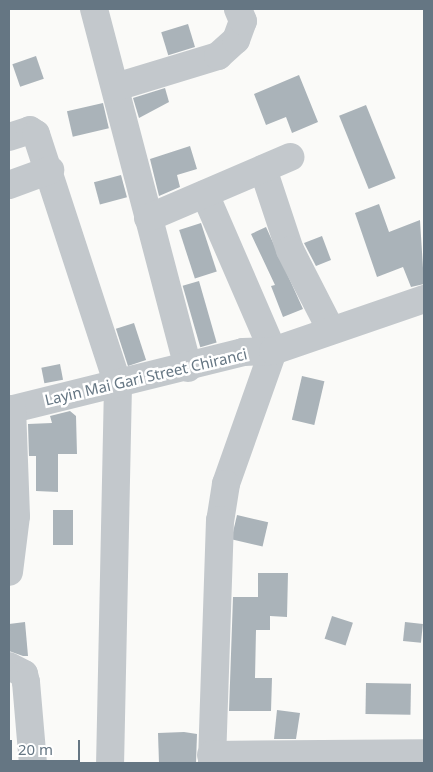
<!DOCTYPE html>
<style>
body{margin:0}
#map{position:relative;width:433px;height:772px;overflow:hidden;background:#fafaf8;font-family:"Noto Sans",sans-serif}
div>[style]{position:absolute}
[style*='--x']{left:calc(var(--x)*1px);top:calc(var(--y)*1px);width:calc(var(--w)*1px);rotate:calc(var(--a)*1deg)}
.building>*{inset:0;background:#aab3b9;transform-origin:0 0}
.minor>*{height:28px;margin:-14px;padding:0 14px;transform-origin:14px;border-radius:14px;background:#c3c8cc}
span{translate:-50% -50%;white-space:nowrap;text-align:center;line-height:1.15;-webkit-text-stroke:5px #fff;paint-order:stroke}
.street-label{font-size:15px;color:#657683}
.frame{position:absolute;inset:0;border:10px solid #657683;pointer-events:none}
.scale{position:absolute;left:10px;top:740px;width:70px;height:22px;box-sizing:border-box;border:2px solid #657683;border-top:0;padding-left:6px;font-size:15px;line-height:18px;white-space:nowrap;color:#657683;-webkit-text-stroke:4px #fff;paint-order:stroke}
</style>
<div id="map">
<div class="building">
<div style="left:188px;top:24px;width:24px;height:28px;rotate:73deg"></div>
<div style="left:36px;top:56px;width:24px;height:25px;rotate:71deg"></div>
<div style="clip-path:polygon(299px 75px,318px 122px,292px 133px,286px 117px,266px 125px,254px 94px)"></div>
<div style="clip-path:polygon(165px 88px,169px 102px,139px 118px,133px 98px)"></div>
<div style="left:103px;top:103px;width:26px;height:37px;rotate:77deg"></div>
<div style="left:366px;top:105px;width:79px;height:29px;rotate:68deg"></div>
<div style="clip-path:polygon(190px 146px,197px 169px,177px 175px,180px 187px,159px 196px,150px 159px)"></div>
<div style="left:121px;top:175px;width:23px;height:28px;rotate:75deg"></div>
<div style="clip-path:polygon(379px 204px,389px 232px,420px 220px,424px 284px,411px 287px,403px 267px,377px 277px,355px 213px)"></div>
<div style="left:201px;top:223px;width:51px;height:23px;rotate:72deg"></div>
<div style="clip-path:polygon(266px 227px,303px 309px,283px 317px,271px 286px,275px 285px,251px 234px)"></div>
<div style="clip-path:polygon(322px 236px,331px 260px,316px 266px,304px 243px)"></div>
<div style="left:199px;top:281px;width:64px;height:17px;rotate:74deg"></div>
<div style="left:134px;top:323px;width:39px;height:19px;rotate:72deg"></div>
<div style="left:60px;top:364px;width:16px;height:19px;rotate:79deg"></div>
<div style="left:302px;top:376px;width:23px;height:45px;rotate:13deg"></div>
<div style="clip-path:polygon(70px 411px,76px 416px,77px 454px,58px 454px,58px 492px,36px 491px,36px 456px,29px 456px,28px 424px,52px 423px,50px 416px)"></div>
<div style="left:53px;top:510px;width:20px;height:35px"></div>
<div style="left:237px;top:515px;width:32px;height:25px;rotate:13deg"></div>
<div style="clip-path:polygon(258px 573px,288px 573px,287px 617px,270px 616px,270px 630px,256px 630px,255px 678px,272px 678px,271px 711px,229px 711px,233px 597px,258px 597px)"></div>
<div style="left:332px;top:616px;width:22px;height:24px;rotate:18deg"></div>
<div style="clip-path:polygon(25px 622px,28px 656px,23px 656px,9px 651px,9px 624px)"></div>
<div style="left:405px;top:622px;width:18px;height:19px;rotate:6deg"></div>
<div style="left:366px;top:683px;width:45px;height:31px;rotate:1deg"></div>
<div style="clip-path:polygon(277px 710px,300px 713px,296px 739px,274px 739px)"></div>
<div style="clip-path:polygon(184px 732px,197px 734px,196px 763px,159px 763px,158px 733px)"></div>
</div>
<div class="minor">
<div style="--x:94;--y:9;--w:371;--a:75.3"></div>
<div style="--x:116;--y:87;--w:107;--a:-16.9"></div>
<div style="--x:218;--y:56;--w:24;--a:-42"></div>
<div style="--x:236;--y:40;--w:20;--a:-70"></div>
<div style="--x:243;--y:21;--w:13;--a:-113"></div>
<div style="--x:9;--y:137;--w:22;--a:-18"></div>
<div style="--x:30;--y:130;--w:7;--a:34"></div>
<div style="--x:36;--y:134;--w:264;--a:71.9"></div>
<div style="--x:118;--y:385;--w:378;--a:91.2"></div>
<div style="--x:263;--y:169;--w:85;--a:71.6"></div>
<div style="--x:290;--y:250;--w:88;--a:62.9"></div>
<div style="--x:9;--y:185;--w:44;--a:-20.1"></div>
<div style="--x:205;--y:194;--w:171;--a:66.6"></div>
<div style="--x:273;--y:351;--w:141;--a:109.5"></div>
<div style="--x:226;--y:484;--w:36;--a:99"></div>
<div style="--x:220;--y:520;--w:243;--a:91.9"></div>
<div style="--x:148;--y:218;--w:155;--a:-23.2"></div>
<div style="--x:9;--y:410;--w:241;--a:-13.9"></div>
<div style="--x:243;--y:352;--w:30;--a:-2"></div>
<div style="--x:273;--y:351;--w:160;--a:-19"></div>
<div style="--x:9;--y:572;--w:56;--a:-82.9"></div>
<div style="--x:16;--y:516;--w:107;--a:-92.1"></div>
<div style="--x:9;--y:666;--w:17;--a:28"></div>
<div style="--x:24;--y:674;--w:8;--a:76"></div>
<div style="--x:26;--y:682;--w:81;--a:85.1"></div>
<div style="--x:211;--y:755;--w:213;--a:-0.5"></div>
</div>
<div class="street-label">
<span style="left:146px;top:377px;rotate:-13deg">Layin Mai Gari Street Chiranci</span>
</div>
<div class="frame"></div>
<div class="scale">20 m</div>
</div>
